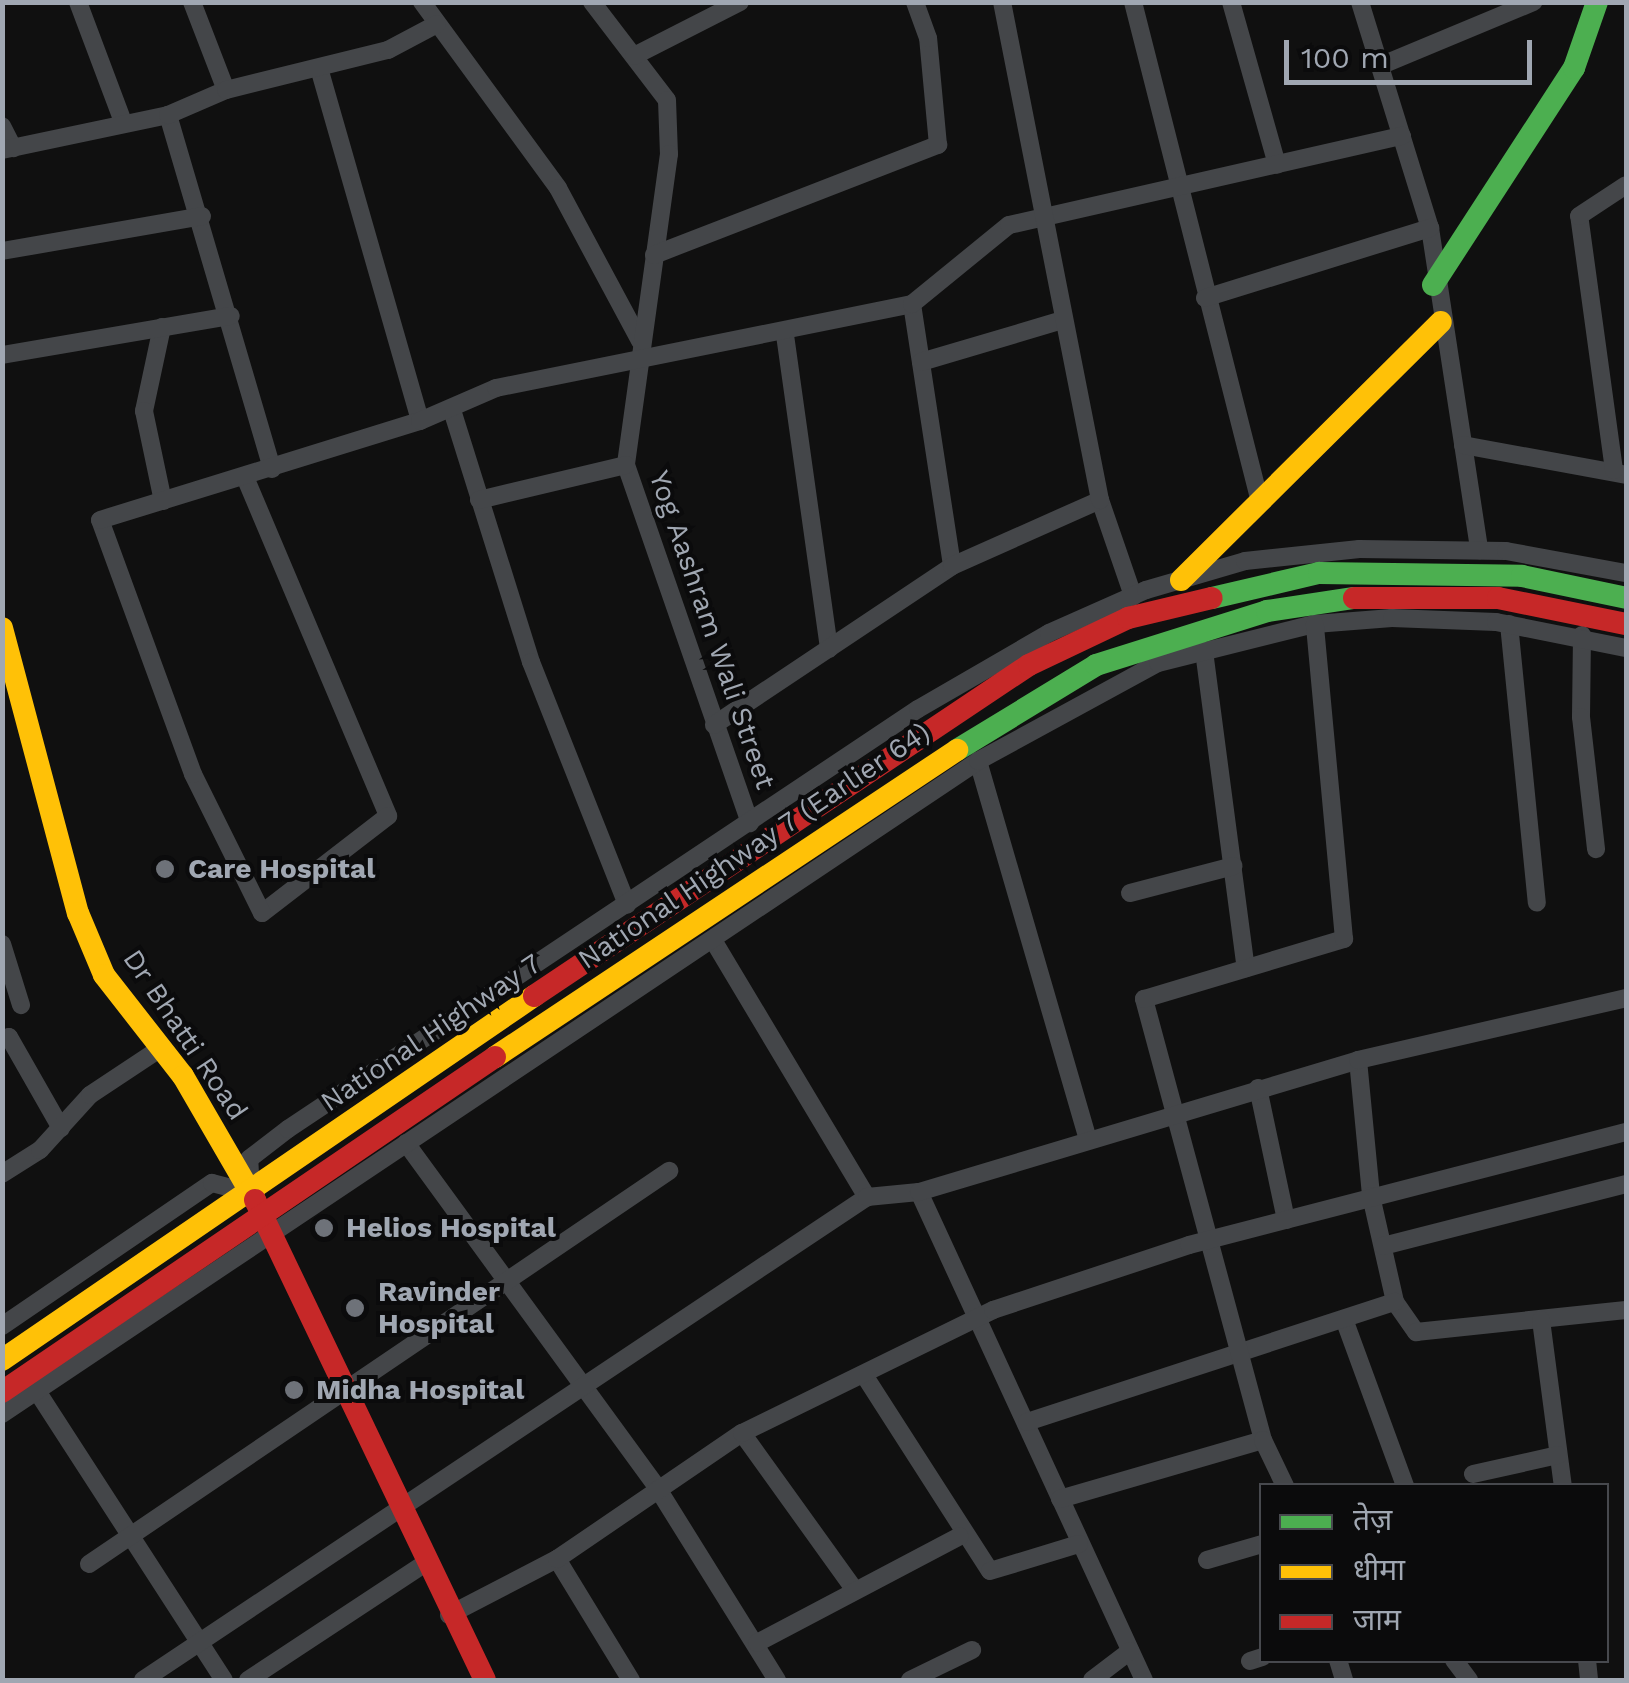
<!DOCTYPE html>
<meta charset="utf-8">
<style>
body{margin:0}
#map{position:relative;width:1629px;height:1683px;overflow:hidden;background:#101010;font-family:"Work Sans","Noto Sans Devanagari",sans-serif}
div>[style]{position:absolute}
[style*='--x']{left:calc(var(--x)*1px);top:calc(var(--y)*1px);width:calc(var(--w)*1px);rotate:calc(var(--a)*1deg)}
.street>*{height:18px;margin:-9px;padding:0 9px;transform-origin:9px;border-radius:9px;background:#444649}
.fast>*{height:22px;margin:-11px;padding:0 11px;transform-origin:11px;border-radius:11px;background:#4caf50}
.slow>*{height:22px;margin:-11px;padding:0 11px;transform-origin:11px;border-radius:11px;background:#ffc107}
.jam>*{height:22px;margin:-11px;padding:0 11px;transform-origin:11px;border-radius:11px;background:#c62828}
.dots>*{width:28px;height:28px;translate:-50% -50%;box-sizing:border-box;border:5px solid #0b0b0c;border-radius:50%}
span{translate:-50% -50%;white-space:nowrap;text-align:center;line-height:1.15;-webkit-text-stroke:8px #0b0b0c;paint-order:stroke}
.street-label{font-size:28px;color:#a0a7b2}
.poi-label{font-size:28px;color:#a0a7b2;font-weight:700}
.left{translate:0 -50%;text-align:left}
.frame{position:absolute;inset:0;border:5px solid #a0a7b2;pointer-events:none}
.legend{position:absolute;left:1259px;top:1483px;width:350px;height:180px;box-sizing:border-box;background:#0b0b0c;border:2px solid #47494e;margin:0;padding:12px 18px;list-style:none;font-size:30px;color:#a0a7b2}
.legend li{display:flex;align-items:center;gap:20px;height:50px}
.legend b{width:50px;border:2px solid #47494e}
.scale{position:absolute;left:1284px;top:40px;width:248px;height:45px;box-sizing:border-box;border:5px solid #a0a7b2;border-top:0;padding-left:12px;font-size:30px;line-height:35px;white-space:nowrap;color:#a0a7b2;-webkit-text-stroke:8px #0b0b0c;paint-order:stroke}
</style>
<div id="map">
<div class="street">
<div style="--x:78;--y:2;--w:128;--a:69.4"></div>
<div style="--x:192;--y:2;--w:94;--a:68.9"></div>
<div style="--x:422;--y:2;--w:230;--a:53.8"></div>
<div style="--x:558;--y:188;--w:174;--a:61.8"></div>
<div style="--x:592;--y:2;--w:123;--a:52.6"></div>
<div style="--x:667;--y:100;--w:54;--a:87.9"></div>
<div style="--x:669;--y:154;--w:314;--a:97.9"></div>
<div style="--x:626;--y:465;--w:379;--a:70.9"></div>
<div style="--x:1133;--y:2;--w:516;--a:75.75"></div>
<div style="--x:1231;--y:2;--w:169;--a:74.2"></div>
<div style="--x:1360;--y:2;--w:237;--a:72.8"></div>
<div style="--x:1430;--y:228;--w:326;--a:81.3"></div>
<div style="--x:634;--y:56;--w:119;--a:-27"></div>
<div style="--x:1382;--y:65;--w:164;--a:-22.6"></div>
<div style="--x:319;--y:68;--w:367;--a:74"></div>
<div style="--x:168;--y:115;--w:369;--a:73.6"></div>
<div style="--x:2;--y:126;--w:25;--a:63"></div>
<div style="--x:2;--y:150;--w:170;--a:-11.9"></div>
<div style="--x:168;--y:115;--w:63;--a:-23.3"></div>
<div style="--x:226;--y:90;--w:167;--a:-13.9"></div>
<div style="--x:388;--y:50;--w:55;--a:-28"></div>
<div style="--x:2;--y:251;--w:203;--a:-9.9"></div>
<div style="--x:654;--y:255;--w:305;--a:-21.2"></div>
<div style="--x:938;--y:145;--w:107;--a:-95.3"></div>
<div style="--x:928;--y:38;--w:38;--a:-110"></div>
<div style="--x:1205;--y:298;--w:236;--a:-17.3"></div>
<div style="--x:912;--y:304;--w:265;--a:81.3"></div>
<div style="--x:162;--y:327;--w:86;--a:102.1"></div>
<div style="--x:144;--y:411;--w:92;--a:78.1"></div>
<div style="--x:785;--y:335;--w:317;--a:82"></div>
<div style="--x:2;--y:355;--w:232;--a:-9.7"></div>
<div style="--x:921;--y:362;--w:148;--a:-16.5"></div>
<div style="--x:452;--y:410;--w:264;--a:72.6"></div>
<div style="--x:531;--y:662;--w:261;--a:68.4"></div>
<div style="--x:1463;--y:445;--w:166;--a:10.4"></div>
<div style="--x:1614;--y:470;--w:256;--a:-97.8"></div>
<div style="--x:1579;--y:216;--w:56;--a:-33.4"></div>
<div style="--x:245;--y:477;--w:368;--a:67.1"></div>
<div style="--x:388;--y:816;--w:159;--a:142.4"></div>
<div style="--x:262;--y:913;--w:155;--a:-116.4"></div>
<div style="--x:193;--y:774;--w:270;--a:-110.1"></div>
<div style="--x:100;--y:520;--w:335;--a:-17.2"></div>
<div style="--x:420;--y:421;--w:83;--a:-23.5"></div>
<div style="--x:496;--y:388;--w:424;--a:-11.4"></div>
<div style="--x:912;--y:304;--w:125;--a:-39.2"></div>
<div style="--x:1009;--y:225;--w:403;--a:-12.8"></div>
<div style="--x:479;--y:500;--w:151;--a:-13.4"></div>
<div style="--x:1100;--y:500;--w:102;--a:71"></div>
<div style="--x:1509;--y:624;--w:280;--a:84.3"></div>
<div style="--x:1582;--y:635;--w:82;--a:90.7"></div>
<div style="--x:1581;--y:717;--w:133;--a:83.5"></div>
<div style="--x:1204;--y:651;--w:320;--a:82.5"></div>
<div style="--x:714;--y:725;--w:286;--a:-33.7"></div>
<div style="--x:952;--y:566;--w:162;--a:-24"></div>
<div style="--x:1100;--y:500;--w:508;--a:-101.13"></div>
<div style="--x:978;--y:761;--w:390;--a:73.8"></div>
<div style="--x:1130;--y:893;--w:107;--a:-14.6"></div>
<div style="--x:713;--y:940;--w:300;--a:59.1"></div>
<div style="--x:2;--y:944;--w:64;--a:72.7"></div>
<div style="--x:2;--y:1039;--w:7;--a:-16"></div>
<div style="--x:9;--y:1037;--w:105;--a:60.3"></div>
<div style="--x:1358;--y:1060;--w:137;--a:84.5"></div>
<div style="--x:1371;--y:1196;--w:109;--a:77.2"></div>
<div style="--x:1395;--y:1302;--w:37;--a:55"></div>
<div style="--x:1416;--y:1332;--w:211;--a:-6"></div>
<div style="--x:1258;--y:1088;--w:135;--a:78"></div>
<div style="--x:406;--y:1143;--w:428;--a:53.9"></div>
<div style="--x:658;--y:1489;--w:225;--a:58.1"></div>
<div style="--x:2;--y:1174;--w:45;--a:-32.3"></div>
<div style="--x:40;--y:1150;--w:74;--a:-47.7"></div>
<div style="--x:90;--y:1095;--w:85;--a:-33.5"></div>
<div style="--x:919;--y:1192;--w:537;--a:65.25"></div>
<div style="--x:1383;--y:1246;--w:251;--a:-14.3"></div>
<div style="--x:1344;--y:1319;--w:178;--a:69.9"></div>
<div style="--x:1541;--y:1320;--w:167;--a:82.5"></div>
<div style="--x:2;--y:1326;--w:254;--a:-34.3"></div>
<div style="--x:212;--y:1183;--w:40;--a:14.4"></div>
<div style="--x:251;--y:1193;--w:34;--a:-93"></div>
<div style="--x:249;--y:1159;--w:49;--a:-37.6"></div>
<div style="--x:288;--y:1129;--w:757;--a:-33.69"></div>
<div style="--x:918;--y:709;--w:151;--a:-30.1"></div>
<div style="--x:1049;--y:633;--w:106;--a:-23.9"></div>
<div style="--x:1146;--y:590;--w:103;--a:-16.3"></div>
<div style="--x:1245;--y:561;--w:115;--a:-6"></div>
<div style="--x:1359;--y:549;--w:147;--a:0.8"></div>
<div style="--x:1506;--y:551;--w:122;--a:10.4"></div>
<div style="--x:866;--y:1378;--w:229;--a:57.3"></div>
<div style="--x:990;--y:1571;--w:93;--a:-16.9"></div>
<div style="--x:33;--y:1385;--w:351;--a:57.1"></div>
<div style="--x:2;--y:1414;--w:1174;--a:-33.78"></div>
<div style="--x:978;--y:761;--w:205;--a:-28.6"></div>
<div style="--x:1158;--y:663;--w:162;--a:-14"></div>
<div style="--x:1315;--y:624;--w:77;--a:-4.5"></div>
<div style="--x:1392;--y:618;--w:104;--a:2.2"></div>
<div style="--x:1496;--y:622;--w:133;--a:11.3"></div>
<div style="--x:1027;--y:1422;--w:387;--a:-18.1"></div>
<div style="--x:742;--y:1433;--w:192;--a:54.3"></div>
<div style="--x:1263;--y:1440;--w:457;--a:-105.1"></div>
<div style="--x:1144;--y:999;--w:209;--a:-16.7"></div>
<div style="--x:1344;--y:939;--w:316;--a:-95.3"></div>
<div style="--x:1473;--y:1474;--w:87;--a:-12.6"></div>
<div style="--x:1060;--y:1499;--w:211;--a:-16.2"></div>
<div style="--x:1263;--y:1440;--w:51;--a:64.4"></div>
<div style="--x:557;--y:1559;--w:142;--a:58.6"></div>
<div style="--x:1207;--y:1560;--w:57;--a:-16.2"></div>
<div style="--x:89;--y:1564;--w:701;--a:-34.12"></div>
<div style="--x:449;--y:1615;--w:122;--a:-27.4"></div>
<div style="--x:557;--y:1559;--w:224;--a:-34.3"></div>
<div style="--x:742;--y:1433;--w:280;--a:-26.1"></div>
<div style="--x:993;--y:1310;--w:206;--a:-18.3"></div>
<div style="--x:1189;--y:1245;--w:451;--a:-14.5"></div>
<div style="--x:757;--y:1643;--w:229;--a:-27.8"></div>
<div style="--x:1338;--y:1660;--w:21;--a:73"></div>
<div style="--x:1454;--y:1660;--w:25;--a:53"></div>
<div style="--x:1587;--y:1660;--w:20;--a:84"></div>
<div style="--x:1250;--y:1661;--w:13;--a:-18"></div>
<div style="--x:143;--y:1680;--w:870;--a:-33.71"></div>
<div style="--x:867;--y:1197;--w:52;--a:-5.5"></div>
<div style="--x:919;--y:1192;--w:458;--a:-16.7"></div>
<div style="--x:1358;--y:1060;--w:275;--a:-13"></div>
<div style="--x:248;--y:1680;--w:214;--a:-33.4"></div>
<div style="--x:910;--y:1680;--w:69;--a:-25.8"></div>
<div style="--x:1092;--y:1680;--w:48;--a:-37.3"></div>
</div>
<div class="fast">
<div style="--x:1433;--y:285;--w:259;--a:-57"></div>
<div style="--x:1574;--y:68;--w:70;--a:-70.8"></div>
<div style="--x:1212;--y:598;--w:110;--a:-13.2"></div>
<div style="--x:1319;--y:573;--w:203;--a:0.8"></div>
<div style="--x:1522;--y:576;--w:106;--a:11.9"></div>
<div style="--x:957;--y:750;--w:163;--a:-31.4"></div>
<div style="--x:1096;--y:665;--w:179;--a:-17.5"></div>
<div style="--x:1267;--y:611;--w:88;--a:-8.5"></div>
</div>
<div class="slow">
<div style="--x:1181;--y:580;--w:366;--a:-44.8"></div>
<div style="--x:2;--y:628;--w:295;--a:75.1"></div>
<div style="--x:78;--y:913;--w:67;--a:67.2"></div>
<div style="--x:104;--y:975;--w:128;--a:52"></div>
<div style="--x:183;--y:1076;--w:143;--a:59.9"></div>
<div style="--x:495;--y:1057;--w:555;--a:-33.6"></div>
<div style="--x:2;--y:1360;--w:645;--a:-34.38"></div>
</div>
<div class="jam">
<div style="--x:1354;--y:598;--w:144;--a:0"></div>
<div style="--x:1498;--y:598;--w:131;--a:11.5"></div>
<div style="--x:534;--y:996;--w:595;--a:-33.77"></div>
<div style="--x:1029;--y:665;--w:110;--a:-25.4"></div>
<div style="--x:1128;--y:618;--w:86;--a:-13.4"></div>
<div style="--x:255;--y:1200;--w:532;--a:64.4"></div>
<div style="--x:2;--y:1392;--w:596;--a:-34.2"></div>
</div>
<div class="dots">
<div style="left:165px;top:869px;background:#6e7279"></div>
<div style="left:324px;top:1228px;background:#6e7279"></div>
<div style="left:355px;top:1308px;background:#6e7279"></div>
<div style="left:294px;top:1390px;background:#6e7279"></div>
</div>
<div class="street-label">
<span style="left:712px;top:630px;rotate:71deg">Yog Aashram Wali Street</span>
<span style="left:754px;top:846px;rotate:-34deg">National Highway 7 (Earlier 64)</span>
<span style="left:431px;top:1033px;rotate:-34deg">National Highway 7</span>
<span style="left:185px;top:1035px;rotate:56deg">Dr Bhatti Road</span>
</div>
<div class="poi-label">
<span class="left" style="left:188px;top:869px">Care Hospital</span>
<span class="left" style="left:346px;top:1228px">Helios Hospital</span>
<span class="left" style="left:378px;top:1308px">Ravinder<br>Hospital</span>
<span class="left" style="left:316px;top:1390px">Midha Hospital</span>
</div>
<div class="frame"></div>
<ul class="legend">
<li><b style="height:12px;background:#4caf50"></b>तेज़</li>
<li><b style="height:12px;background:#ffc107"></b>धीमा</li>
<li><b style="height:12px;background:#c62828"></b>जाम</li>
</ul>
<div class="scale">100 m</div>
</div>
